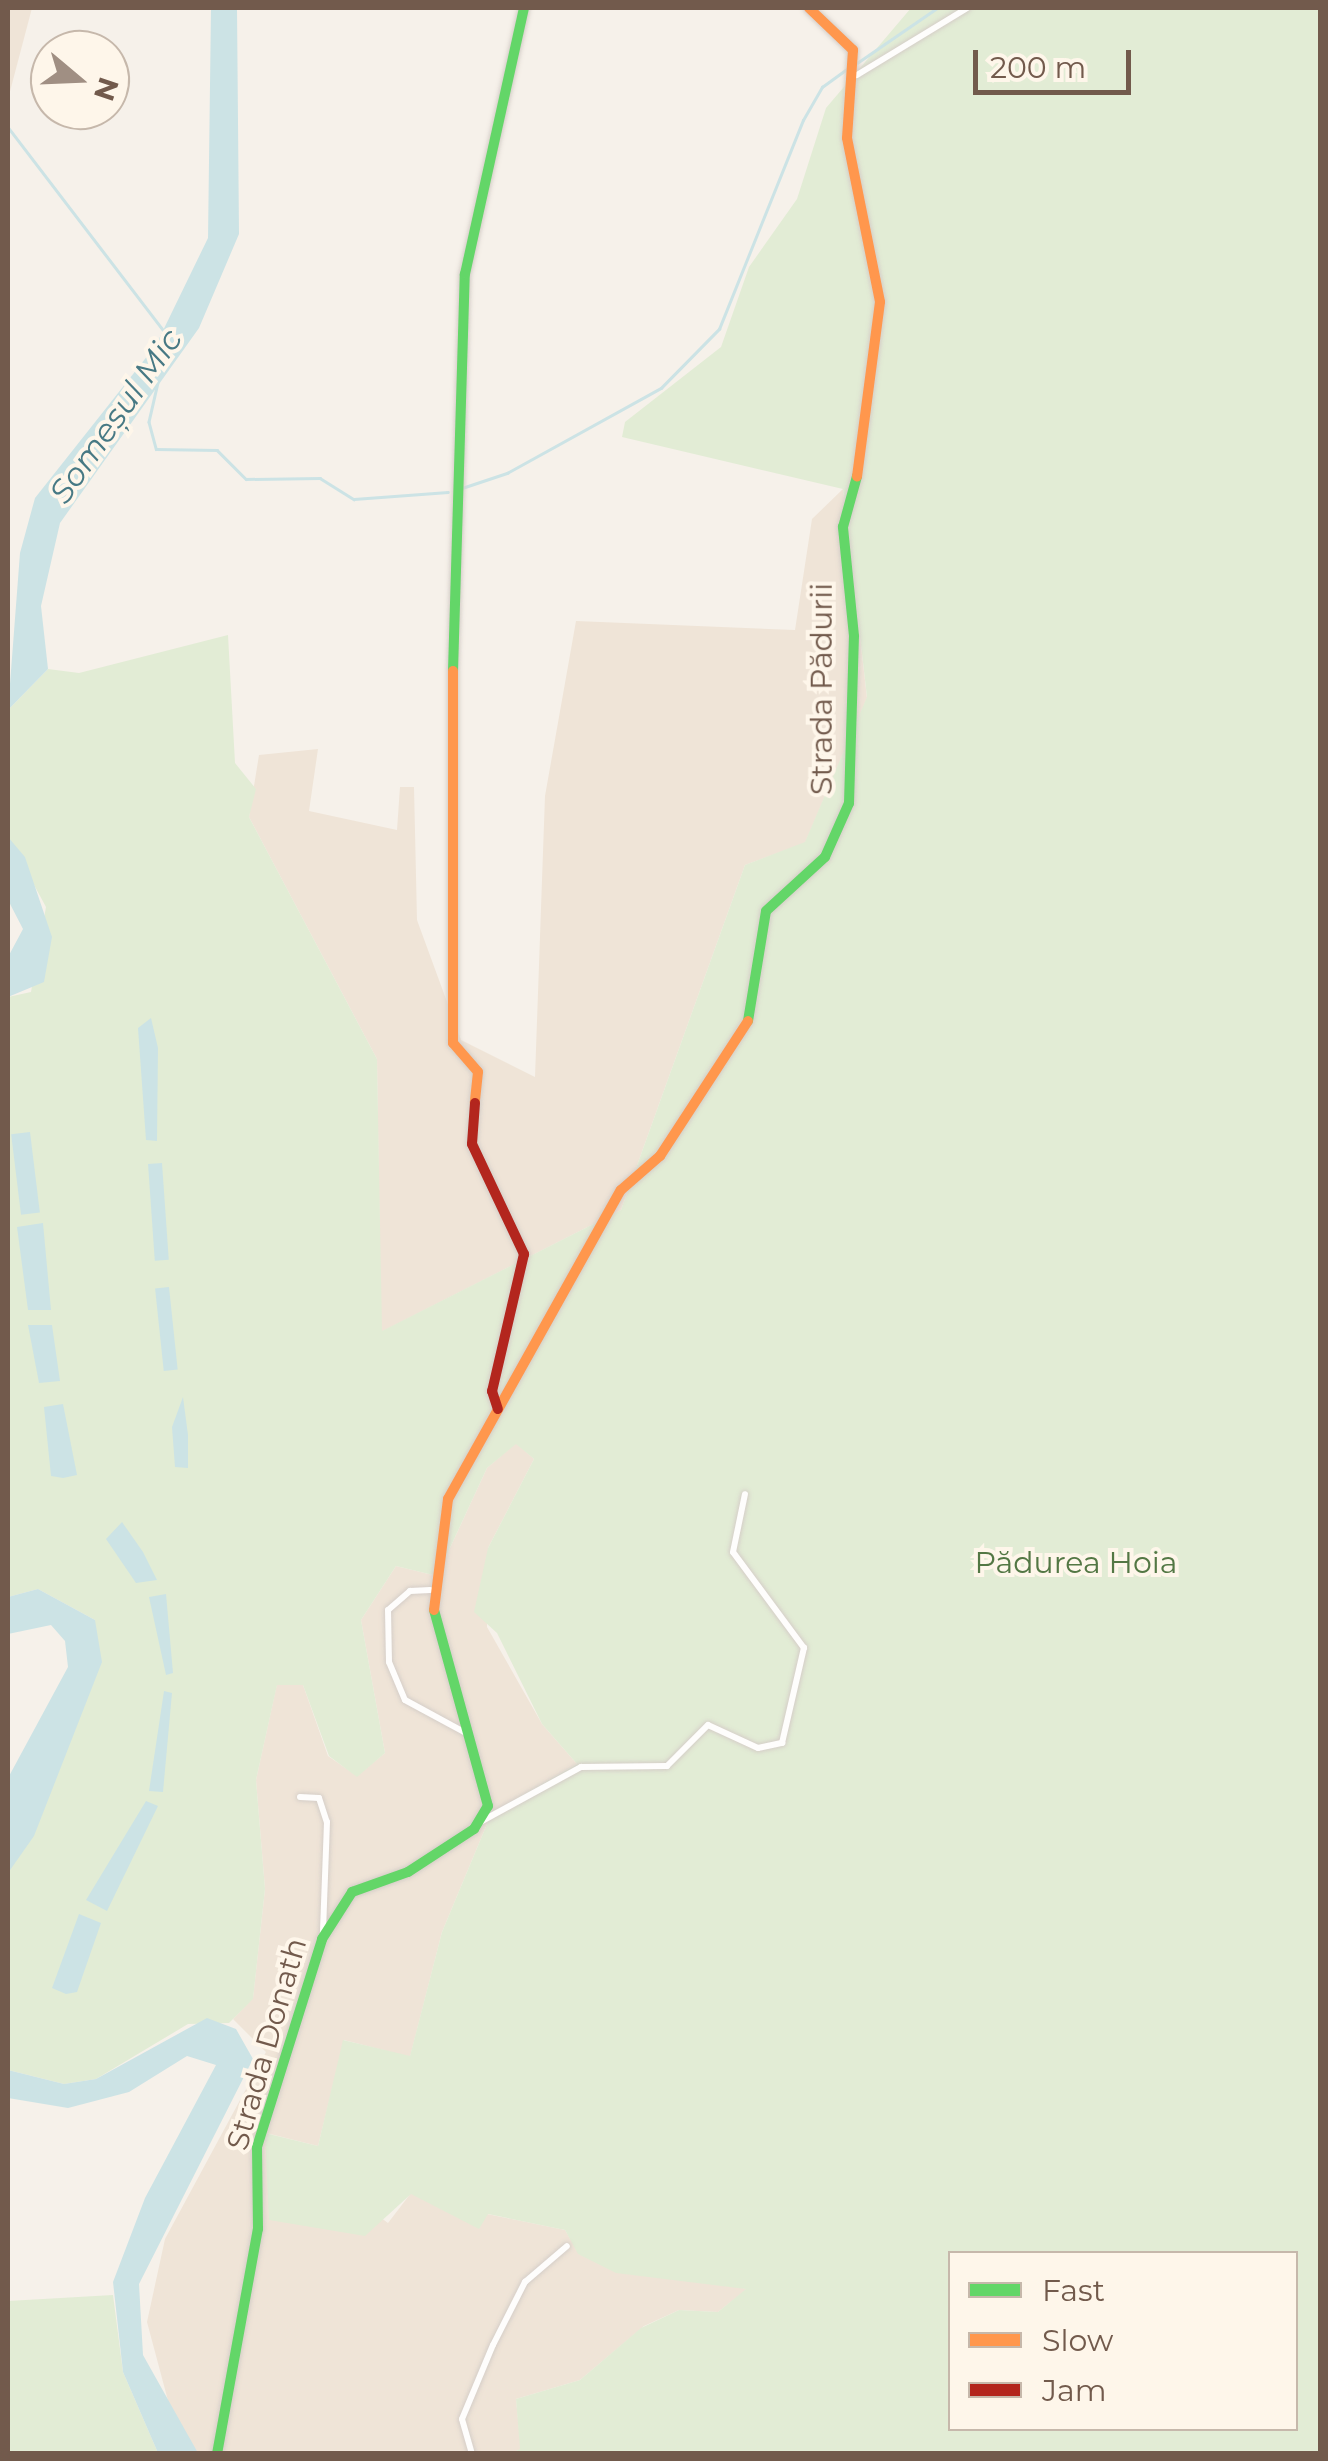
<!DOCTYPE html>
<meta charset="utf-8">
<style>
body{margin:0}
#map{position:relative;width:1328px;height:2461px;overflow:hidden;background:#f6f1ea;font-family:Montserrat,sans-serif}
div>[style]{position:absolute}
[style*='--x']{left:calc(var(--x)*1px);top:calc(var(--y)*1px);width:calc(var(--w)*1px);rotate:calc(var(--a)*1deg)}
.residential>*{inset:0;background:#efe4d7}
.green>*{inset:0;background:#e2ecd5}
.water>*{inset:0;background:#cce3e5;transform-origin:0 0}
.stream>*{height:2.5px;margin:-1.25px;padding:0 1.25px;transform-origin:1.25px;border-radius:1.25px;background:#cce3e5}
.roads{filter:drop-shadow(0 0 2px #d5cec8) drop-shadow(0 0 2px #d5cec8)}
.street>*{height:6px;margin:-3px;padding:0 3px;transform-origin:3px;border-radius:3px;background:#fefdfc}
.fast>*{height:10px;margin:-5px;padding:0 5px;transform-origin:5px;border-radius:5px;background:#63d668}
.slow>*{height:10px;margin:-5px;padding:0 5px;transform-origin:5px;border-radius:5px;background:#ff974d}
.jam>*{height:10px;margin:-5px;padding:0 5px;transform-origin:5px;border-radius:5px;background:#b3261e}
span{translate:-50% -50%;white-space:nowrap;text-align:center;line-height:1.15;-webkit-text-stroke:8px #fef6ea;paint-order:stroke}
.street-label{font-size:30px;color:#725a4c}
.park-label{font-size:30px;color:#537744}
.water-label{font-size:32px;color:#477984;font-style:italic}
.frame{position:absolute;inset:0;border:10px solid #725a4c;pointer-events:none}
.legend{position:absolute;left:948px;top:2251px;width:350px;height:180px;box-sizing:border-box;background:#fef6ea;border:2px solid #c6b8ab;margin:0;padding:12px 18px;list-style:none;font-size:30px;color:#725a4c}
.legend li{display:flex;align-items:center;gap:20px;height:50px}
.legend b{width:50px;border:2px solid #c6b8ab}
.north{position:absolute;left:30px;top:30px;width:100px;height:100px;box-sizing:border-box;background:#fef6ea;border:2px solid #c6b8ab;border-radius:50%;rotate:109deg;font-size:28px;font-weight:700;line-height:40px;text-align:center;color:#725a4c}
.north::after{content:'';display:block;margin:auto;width:35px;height:45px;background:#a08f83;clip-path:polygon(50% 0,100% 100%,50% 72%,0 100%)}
.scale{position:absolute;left:973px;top:50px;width:158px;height:45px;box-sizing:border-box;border:5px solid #725a4c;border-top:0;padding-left:12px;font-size:30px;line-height:35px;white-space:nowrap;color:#725a4c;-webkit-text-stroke:8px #fef6ea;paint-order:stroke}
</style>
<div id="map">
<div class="residential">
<div style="clip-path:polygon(8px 8px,32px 8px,8px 99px)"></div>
<div style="clip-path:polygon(843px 489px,867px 698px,805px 843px,745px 865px,621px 1210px,381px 1332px,377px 1059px,249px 817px,259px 755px,318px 749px,309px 811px,397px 830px,400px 787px,414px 787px,417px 920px,461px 1040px,535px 1077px,545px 796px,576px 621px,795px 630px,812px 519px)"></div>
<div style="clip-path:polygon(516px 1443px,534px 1459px,488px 1548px,487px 1627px,542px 1724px,577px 1764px,492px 1812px,442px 1932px,410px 2057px,344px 2040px,318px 2146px,266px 2133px,388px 2223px,411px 2193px,479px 2228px,487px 2214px,565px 2230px,579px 2254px,747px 2289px,718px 2312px,679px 2310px,644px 2326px,580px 2380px,516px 2399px,521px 2449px,512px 2453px,182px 2453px,147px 2322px,165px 2239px,266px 2052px,233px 2019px,253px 1998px,265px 1889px,256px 1780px,277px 1684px,303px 1685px,328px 1756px,357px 1776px,385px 1753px,361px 1620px,396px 1566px,437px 1576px,487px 1468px)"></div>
</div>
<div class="green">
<div style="clip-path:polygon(evenodd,911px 8px,1320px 8px,1320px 2453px,512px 2453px,520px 2449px,516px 2399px,580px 2380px,641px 2328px,679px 2310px,718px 2312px,746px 2289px,616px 2273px,578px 2254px,565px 2230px,488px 2214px,479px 2229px,411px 2194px,365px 2236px,269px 2220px,265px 2133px,318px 2146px,343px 2040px,410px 2056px,442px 1932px,492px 1812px,577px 1764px,542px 1724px,497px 1633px,474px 1612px,488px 1548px,534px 1459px,516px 1444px,487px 1468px,437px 1576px,396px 1566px,361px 1620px,385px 1753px,357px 1777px,329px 1756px,303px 1685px,277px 1685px,256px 1780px,265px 1889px,253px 1999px,229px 2023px,188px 2024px,96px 2079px,64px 2084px,8px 2070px,8px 1817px,70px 1737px,95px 1620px,38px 1589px,8px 1597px,8px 997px,31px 992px,46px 907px,8px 837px,8px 710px,48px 669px,79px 673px,228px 635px,235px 763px,256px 789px,249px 817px,377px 1059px,382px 1331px,621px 1210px,745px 865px,805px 842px,867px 697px,843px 489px,622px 437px,625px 422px,721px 347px,749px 267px,797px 199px,826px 108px,911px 8px,951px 2254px,1296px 2254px,1296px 2428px,951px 2428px,951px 2254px)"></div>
<div style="clip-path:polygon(113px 2295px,123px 2372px,158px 2453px,8px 2454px,8px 2301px)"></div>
</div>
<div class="water">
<div style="clip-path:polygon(211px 8px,237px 8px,239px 234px,199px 328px,60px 523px,41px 606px,48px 669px,8px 710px,20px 553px,35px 498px,156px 345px,208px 238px)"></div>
<div style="clip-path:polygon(8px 837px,25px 857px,52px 937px,44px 982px,8px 997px,8px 957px,23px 929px,8px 900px)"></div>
<div style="clip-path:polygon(151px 1018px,158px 1048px,157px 1141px,146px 1140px,138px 1028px)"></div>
<div style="left:30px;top:1132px;width:81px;height:19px;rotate:83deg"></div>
<div style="left:162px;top:1163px;width:97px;height:14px;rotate:86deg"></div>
<div style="clip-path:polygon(43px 1223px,51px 1310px,28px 1310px,17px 1227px)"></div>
<div style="left:169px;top:1287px;width:83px;height:14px;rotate:84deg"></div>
<div style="clip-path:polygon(28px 1325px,52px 1325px,60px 1381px,39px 1383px)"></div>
<div style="clip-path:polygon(183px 1397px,188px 1435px,188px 1468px,175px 1467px,172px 1427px)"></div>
<div style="clip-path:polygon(63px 1404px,77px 1475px,63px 1478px,51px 1476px,44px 1407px)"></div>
<div style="clip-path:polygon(122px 1522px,143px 1552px,157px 1580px,136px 1583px,106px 1539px)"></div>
<div style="clip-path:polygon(38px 1589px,95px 1620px,102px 1662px,34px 1836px,8px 1873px,8px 1778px,68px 1667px,65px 1641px,51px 1625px,8px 1634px,8px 1597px)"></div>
<div style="clip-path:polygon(166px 1594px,173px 1673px,166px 1675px,149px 1597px)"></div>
<div style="clip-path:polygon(164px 1691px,172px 1693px,163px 1792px,149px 1791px)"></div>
<div style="clip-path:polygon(146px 1801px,158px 1806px,107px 1911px,86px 1900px)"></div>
<div style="clip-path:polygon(79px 1914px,101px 1923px,77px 1992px,66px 1994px,52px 1988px)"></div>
<div style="clip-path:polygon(207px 2018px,236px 2029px,253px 2059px,139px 2284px,143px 2355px,198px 2453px,158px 2453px,123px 2372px,113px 2282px,145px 2198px,216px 2065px,187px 2056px,129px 2092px,68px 2108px,8px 2098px,8px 2070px,64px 2084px,96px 2079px)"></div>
</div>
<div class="stream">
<div style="--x:857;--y:63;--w:97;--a:-34.5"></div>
<div style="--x:8;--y:127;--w:255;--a:52.6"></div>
<div style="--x:160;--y:374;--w:49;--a:102.9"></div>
<div style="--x:149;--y:422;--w:28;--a:75"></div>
<div style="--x:156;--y:449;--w:61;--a:0.9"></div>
<div style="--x:217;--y:450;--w:41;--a:45"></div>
<div style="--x:246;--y:479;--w:74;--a:-0.8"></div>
<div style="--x:320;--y:478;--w:40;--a:32"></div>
<div style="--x:354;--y:499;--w:94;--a:-4.3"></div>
<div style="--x:456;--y:490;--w:54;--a:-18.4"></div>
<div style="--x:507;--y:473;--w:176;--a:-28.9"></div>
<div style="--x:661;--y:388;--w:83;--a:-45.5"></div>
<div style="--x:719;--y:329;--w:225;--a:-68.1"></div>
<div style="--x:803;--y:120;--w:38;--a:-60"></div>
<div style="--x:822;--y:87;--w:34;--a:-36"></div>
</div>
<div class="roads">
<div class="street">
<div style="--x:857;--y:75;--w:129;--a:-31.3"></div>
<div style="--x:430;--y:1590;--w:20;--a:177"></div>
<div style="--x:410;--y:1591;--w:29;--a:139"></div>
<div style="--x:388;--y:1610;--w:52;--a:88.9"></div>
<div style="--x:389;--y:1662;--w:41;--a:67.2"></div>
<div style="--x:405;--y:1700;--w:69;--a:28.4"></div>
<div style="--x:300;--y:1797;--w:19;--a:3"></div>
<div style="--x:319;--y:1798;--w:25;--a:72"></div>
<div style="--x:327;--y:1822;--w:111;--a:92.1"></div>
<div style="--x:482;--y:1821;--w:113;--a:-28.6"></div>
<div style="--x:581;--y:1767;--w:86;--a:-0.7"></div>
<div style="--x:667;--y:1766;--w:58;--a:-45"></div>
<div style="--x:708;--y:1725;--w:55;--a:24.7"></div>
<div style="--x:758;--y:1748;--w:25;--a:-12"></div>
<div style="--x:782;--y:1743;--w:98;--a:-77"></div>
<div style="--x:804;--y:1648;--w:119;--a:-126.5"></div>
<div style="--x:733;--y:1552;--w:59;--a:-78.3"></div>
<div style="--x:472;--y:2454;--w:36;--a:-106"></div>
<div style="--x:462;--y:2419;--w:80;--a:-67.3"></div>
<div style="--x:493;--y:2345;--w:71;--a:-63.1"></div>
<div style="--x:525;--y:2282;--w:55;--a:-40.6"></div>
</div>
<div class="fast">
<div style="--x:453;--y:671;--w:397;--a:-88.3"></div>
<div style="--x:465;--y:274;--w:272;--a:-77.5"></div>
<div style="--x:748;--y:1021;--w:111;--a:-80.7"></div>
<div style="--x:766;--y:911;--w:80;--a:-42.5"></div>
<div style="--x:825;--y:857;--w:59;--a:-66"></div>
<div style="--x:849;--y:803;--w:167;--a:-88.3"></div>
<div style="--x:854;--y:636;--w:110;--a:-95.8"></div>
<div style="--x:843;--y:527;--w:53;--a:-74.6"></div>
<div style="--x:217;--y:2454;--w:229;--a:-79.7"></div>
<div style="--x:258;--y:2229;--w:82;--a:-90.7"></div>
<div style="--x:257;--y:2147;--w:218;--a:-72.6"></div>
<div style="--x:322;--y:1939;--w:56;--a:-57.4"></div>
<div style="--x:352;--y:1892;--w:59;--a:-19.7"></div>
<div style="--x:408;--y:1872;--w:79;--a:-33.1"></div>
<div style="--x:474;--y:1829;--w:27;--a:-59"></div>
<div style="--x:488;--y:1806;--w:203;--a:-105.4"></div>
</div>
<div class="slow">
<div style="--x:809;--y:8;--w:61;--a:43.7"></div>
<div style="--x:853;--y:50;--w:88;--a:93.9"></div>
<div style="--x:847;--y:138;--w:167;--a:78.6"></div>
<div style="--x:880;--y:302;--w:176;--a:97.5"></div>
<div style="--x:453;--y:671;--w:372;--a:90"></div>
<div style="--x:453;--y:1043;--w:38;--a:49"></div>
<div style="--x:478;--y:1072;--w:31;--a:96"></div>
<div style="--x:434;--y:1610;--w:112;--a:-82.8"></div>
<div style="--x:448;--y:1499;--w:354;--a:-60.8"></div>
<div style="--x:621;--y:1190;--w:52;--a:-41.1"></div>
<div style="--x:660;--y:1156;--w:161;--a:-56.9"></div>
</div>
<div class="jam">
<div style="--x:475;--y:1103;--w:41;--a:94.2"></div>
<div style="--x:472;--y:1144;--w:122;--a:64.7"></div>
<div style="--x:524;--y:1254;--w:141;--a:103.1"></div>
<div style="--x:492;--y:1391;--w:19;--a:72"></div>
</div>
</div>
<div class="street-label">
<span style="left:822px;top:689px;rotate:-90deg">Strada Pădurii</span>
<span style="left:267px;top:2044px;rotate:-74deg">Strada Donath</span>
</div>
<div class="park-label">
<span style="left:1076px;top:1563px">Pădurea Hoia</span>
</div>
<div class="water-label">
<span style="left:116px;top:416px;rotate:-55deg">Someșul Mic</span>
</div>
<div class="frame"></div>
<ul class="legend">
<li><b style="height:12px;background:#63d668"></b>Fast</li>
<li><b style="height:12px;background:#ff974d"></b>Slow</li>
<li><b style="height:12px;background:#b3261e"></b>Jam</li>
</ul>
<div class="north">N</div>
<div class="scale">200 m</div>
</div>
